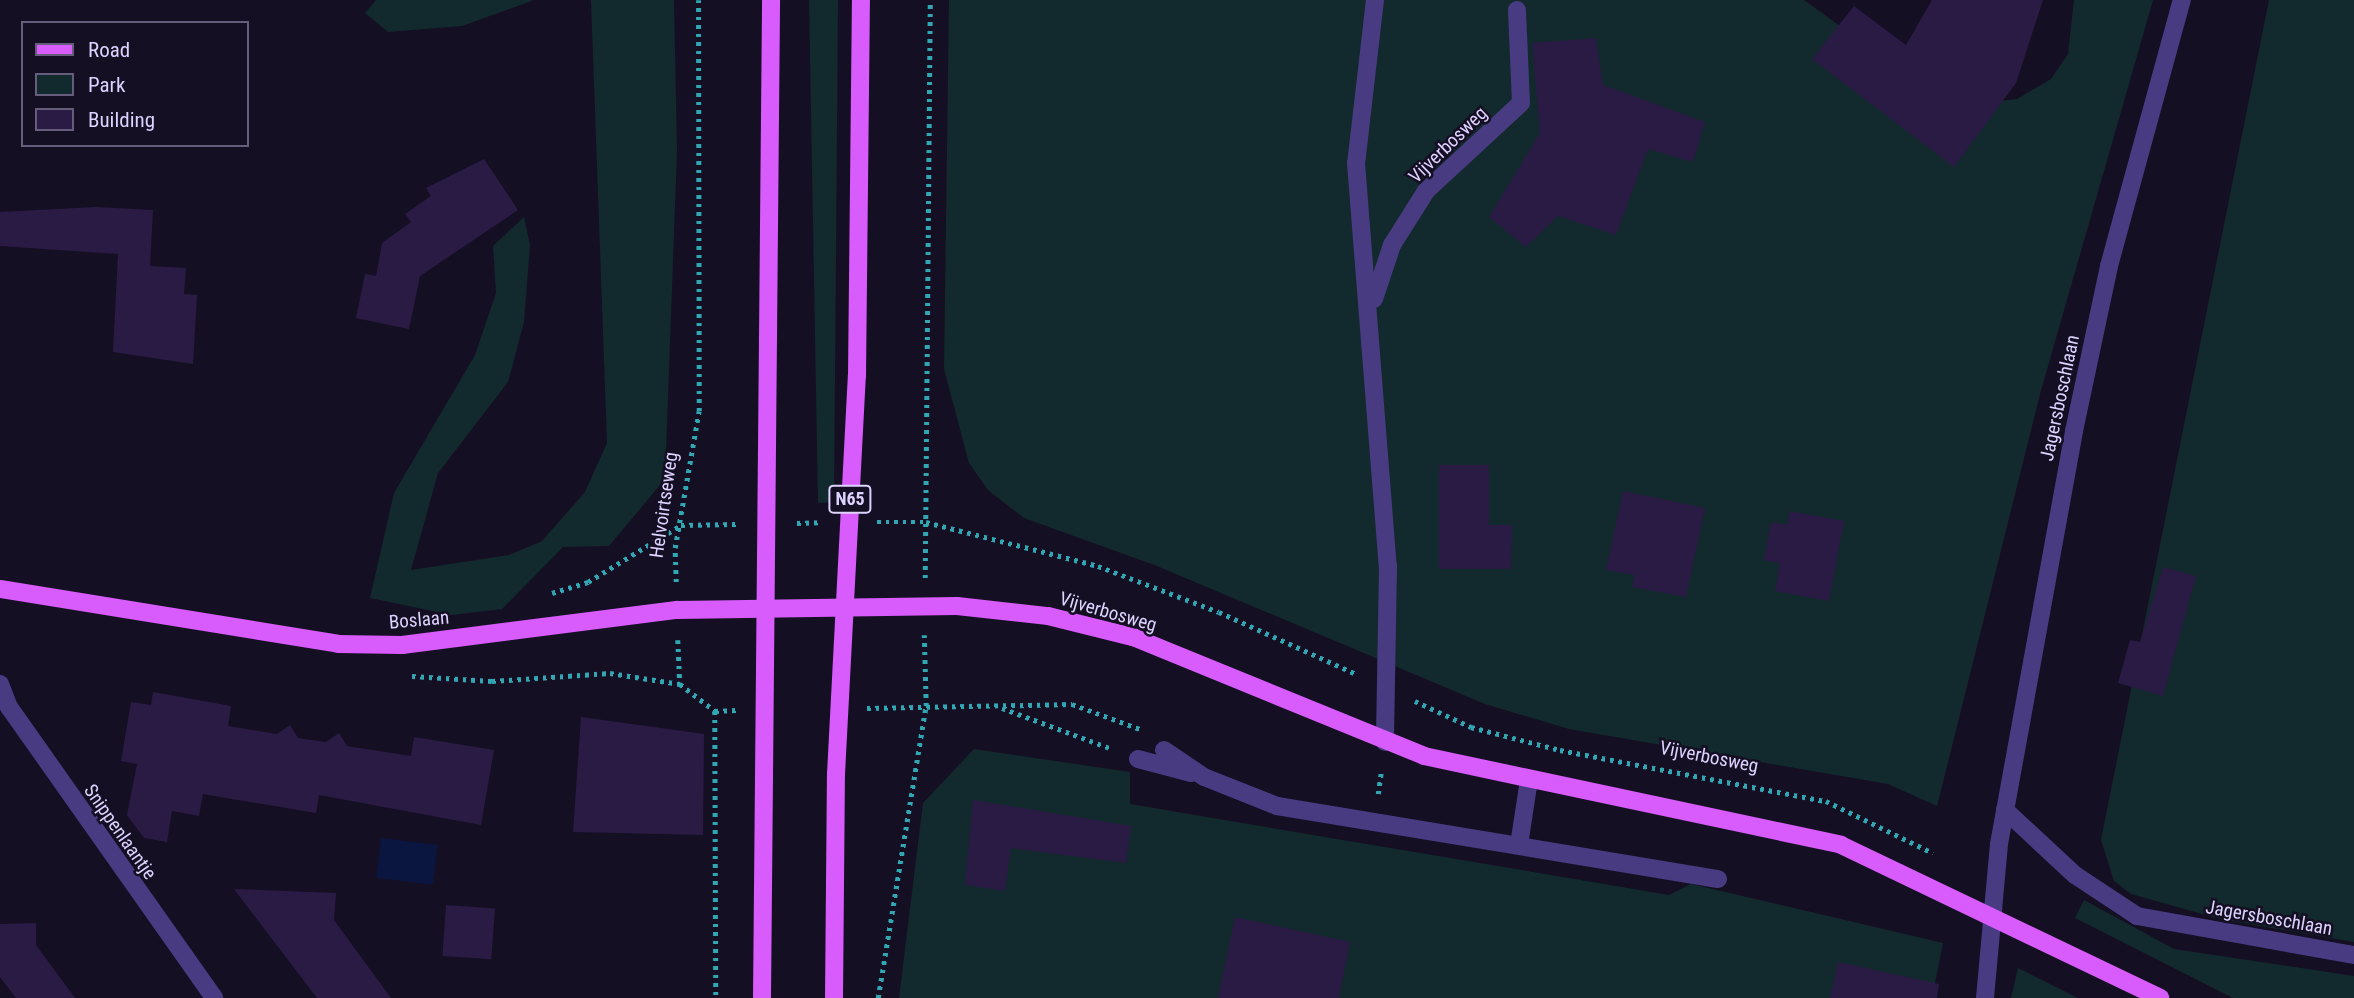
<!DOCTYPE html>
<style>
body{margin:0}
#map{position:relative;width:2354px;height:998px;overflow:hidden;background:#150f24;font-family:"Roboto Condensed",sans-serif}
div>[style]{position:absolute}
[style*='--x']{left:calc(var(--x)*1px);top:calc(var(--y)*1px);width:calc(var(--w)*1px);rotate:calc(var(--a)*1deg)}
.green>*{inset:0;background:#122a2d}
.water>*{inset:0;background:#0b1640;transform-origin:0 0}
.building>*{inset:0;background:#2a1b44;transform-origin:0 0}
.path>*{height:4.5px;margin-top:-2.25px;transform-origin:0;background:repeating-linear-gradient(90deg,#31a7b3 0 3.5px,transparent 0 8.5px)}
.minor>*{height:18px;margin:-9px;padding:0 9px;transform-origin:9px;border-radius:9px;background:#483b81}
.major>*{height:18px;margin:-9px;padding:0 9px;transform-origin:9px;border-radius:9px;background:#d75cfb}
span{translate:-50% -50%;white-space:nowrap;text-align:center;line-height:1.15;-webkit-text-stroke:5px #150f24;paint-order:stroke}
.shield-label span{padding:2px 5px;background:#150f24;border:2px solid;border-radius:5px;-webkit-text-stroke-width:0}
.shield-label{font-size:18px;color:#ded2fe;font-weight:700}
.street-label{font-size:19px;color:#ded2fe}
.legend{position:absolute;left:21px;top:21px;width:228px;height:126px;box-sizing:border-box;background:#150f24;border:2px solid #655d7b;margin:0;padding:9px 12px;list-style:none;font-size:21px;color:#ded2fe}
.legend li{display:flex;align-items:center;gap:14px;height:35px}
.legend b{width:35px;border:2px solid #655d7b}
</style>
<div id="map">
<div class="green">
<div style="clip-path:polygon(376px 0,534px 0,462px 26px,388px 32px,365px 13px)"></div>
<div style="clip-path:polygon(591px 0,674px 0,677px 151px,665px 479px,609px 546px,563px 547px,502px 609px,452px 615px,370px 598px,394px 493px,475px 355px,496px 293px,493px 246px,524px 217px,530px 245px,524px 322px,508px 382px,438px 473px,411px 570px,509px 555px,542px 541px,585px 492px,607px 443px)"></div>
<div style="clip-path:polygon(809px 0,838px 0,834px 502px,818px 503px)"></div>
<div style="clip-path:polygon(949px 0,1804px 0,1884px 58px,1980px 103px,2017px 99px,2051px 79px,2068px 54px,2074px 0,2153px 0,2040px 394px,1937px 806px,1888px 784px,1569px 729px,1485px 704px,1157px 566px,1024px 518px,988px 490px,969px 463px,944px 369px)"></div>
<div style="clip-path:polygon(2269px 0,2354px 0,2354px 942px,2220px 919px,2131px 894px,2114px 881px,2101px 840px)"></div>
<div style="clip-path:polygon(974px 749px,1130px 772px,1130px 804px,1669px 895px,1691px 884px,1943px 943px,1932px 998px,899px 998px,923px 803px)"></div>
<div style="clip-path:polygon(2084px 900px,2174px 949px,2354px 976px,2354px 998px,2233px 998px,2075px 918px)"></div>
<div style="clip-path:polygon(2018px 968px,2078px 998px,2011px 998px)"></div>
</div>
<div class="water">
<div style="left:381px;top:838px;width:57px;height:40px;rotate:7deg"></div>
</div>
<div class="building">
<div style="clip-path:polygon(1932px 0,2043px 0,2016px 83px,1954px 167px,1812px 59px,1854px 6px,1906px 45px)"></div>
<div style="clip-path:polygon(1596px 38px,1603px 85px,1705px 122px,1693px 162px,1648px 149px,1616px 235px,1558px 216px,1526px 247px,1489px 217px,1540px 133px,1532px 43px)"></div>
<div style="clip-path:polygon(484px 159px,518px 210px,420px 276px,409px 329px,356px 318px,365px 274px,376px 276px,382px 243px,411px 222px,405px 214px,431px 196px,426px 188px)"></div>
<div style="clip-path:polygon(96px 207px,153px 210px,150px 266px,186px 268px,184px 294px,197px 295px,193px 364px,113px 352px,118px 254px,0 246px,0 212px)"></div>
<div style="clip-path:polygon(1439px 465px,1489px 465px,1489px 525px,1512px 525px,1511px 569px,1439px 569px)"></div>
<div style="clip-path:polygon(1623px 491px,1705px 508px,1686px 597px,1632px 587px,1634px 575px,1606px 570px)"></div>
<div style="clip-path:polygon(1790px 511px,1844px 521px,1829px 601px,1775px 591px,1780px 563px,1764px 560px,1771px 522px,1787px 525px)"></div>
<div style="clip-path:polygon(2163px 567px,2196px 576px,2163px 696px,2118px 683px,2130px 640px,2140px 642px)"></div>
<div style="clip-path:polygon(153px 692px,231px 706px,228px 726px,277px 734px,290px 725px,298px 738px,326px 742px,339px 733px,347px 746px,411px 756px,414px 737px,494px 750px,481px 825px,319px 795px,316px 813px,203px 794px,199px 816px,172px 811px,167px 842px,144px 838px,127px 815px,137px 764px,121px 761px,131px 702px,151px 705px)"></div>
<div style="clip-path:polygon(581px 717px,704px 734px,703px 835px,573px 832px)"></div>
<div style="clip-path:polygon(973px 800px,1131px 826px,1126px 863px,1011px 848px,1005px 891px,965px 885px)"></div>
<div style="clip-path:polygon(234px 889px,336px 893px,334px 920px,391px 998px,317px 998px)"></div>
<div style="left:446px;top:905px;width:49px;height:51px;rotate:4deg"></div>
<div style="clip-path:polygon(1235px 917px,1350px 942px,1339px 998px,1218px 998px)"></div>
<div style="clip-path:polygon(36px 923px,36px 945px,75px 998px,16px 998px,0 977px,0 924px)"></div>
<div style="clip-path:polygon(1838px 962px,1939px 984px,1937px 998px,1830px 998px)"></div>
</div>
<div class="path">
<div style="--x:877;--y:522;--w:49;--a:0"></div>
<div style="--x:926;--y:522;--w:178;--a:14.3"></div>
<div style="--x:1098;--y:566;--w:129;--a:20.8"></div>
<div style="--x:1219;--y:612;--w:150;--a:24.3"></div>
<div style="--x:797;--y:523;--w:23;--a:-2"></div>
<div style="--x:925;--y:578;--w:578;--a:-89.5"></div>
<div style="--x:676;--y:582;--w:34;--a:-92"></div>
<div style="--x:675;--y:548;--w:139;--a:-80.1"></div>
<div style="--x:699;--y:411;--w:411;--a:-90.1"></div>
<div style="--x:552;--y:593;--w:38;--a:-17"></div>
<div style="--x:588;--y:582;--w:109;--a:-31.5"></div>
<div style="--x:681;--y:525;--w:55;--a:-1"></div>
<div style="--x:678;--y:640;--w:44;--a:87.4"></div>
<div style="--x:412;--y:676;--w:80;--a:3.6"></div>
<div style="--x:492;--y:681;--w:118;--a:-3.9"></div>
<div style="--x:610;--y:673;--w:71;--a:8.9"></div>
<div style="--x:680;--y:684;--w:44;--a:37.6"></div>
<div style="--x:715;--y:711;--w:287;--a:89.8"></div>
<div style="--x:1415;--y:701;--w:62;--a:24.9"></div>
<div style="--x:1471;--y:727;--w:92;--a:14.5"></div>
<div style="--x:1560;--y:750;--w:271;--a:10.9"></div>
<div style="--x:1826;--y:801;--w:119;--a:25.9"></div>
<div style="--x:867;--y:708;--w:205;--a:-1.1"></div>
<div style="--x:1072;--y:704;--w:72;--a:20.2"></div>
<div style="--x:1002;--y:708;--w:117;--a:20.4"></div>
<div style="--x:715;--y:711;--w:21;--a:-3"></div>
<div style="--x:1378;--y:794;--w:22;--a:-82"></div>
<div style="--x:878;--y:998;--w:296;--a:-80.7"></div>
<div style="--x:926;--y:706;--w:71;--a:-91.6"></div>
</div>
<div class="minor">
<div style="--x:1375;--y:0;--w:164;--a:96.6"></div>
<div style="--x:1356;--y:163;--w:404;--a:85.5"></div>
<div style="--x:1388;--y:566;--w:176;--a:91"></div>
<div style="--x:1374;--y:299;--w:57;--a:-71.6"></div>
<div style="--x:1392;--y:245;--w:64;--a:-57.8"></div>
<div style="--x:1426;--y:191;--w:129;--a:-42.8"></div>
<div style="--x:1521;--y:103;--w:93;--a:-92.5"></div>
<div style="--x:0;--y:684;--w:25;--a:69"></div>
<div style="--x:9;--y:707;--w:356;--a:54.8"></div>
<div style="--x:1164;--y:750;--w:48;--a:34"></div>
<div style="--x:1204;--y:777;--w:79;--a:21.7"></div>
<div style="--x:1277;--y:806;--w:447;--a:9.4"></div>
<div style="--x:1138;--y:759;--w:55;--a:14.8"></div>
<div style="--x:2005;--y:810;--w:96;--a:42.9"></div>
<div style="--x:2075;--y:875;--w:74;--a:33.5"></div>
<div style="--x:2137;--y:916;--w:220;--a:10.2"></div>
<div style="--x:1519;--y:845;--w:66;--a:-81.3"></div>
<div style="--x:1985;--y:998;--w:155;--a:-84.8"></div>
<div style="--x:1999;--y:844;--w:420;--a:-79.7"></div>
<div style="--x:2074;--y:431;--w:169;--a:-78"></div>
<div style="--x:2109;--y:266;--w:276;--a:-74.7"></div>
</div>
<div class="major">
<div style="--x:0;--y:589;--w:342;--a:9.2"></div>
<div style="--x:338;--y:644;--w:64;--a:0.9"></div>
<div style="--x:402;--y:645;--w:277;--a:-7.3"></div>
<div style="--x:677;--y:610;--w:280;--a:-0.8"></div>
<div style="--x:957;--y:606;--w:92;--a:6.3"></div>
<div style="--x:1048;--y:616;--w:88;--a:13.9"></div>
<div style="--x:1133;--y:637;--w:314;--a:22.2"></div>
<div style="--x:1424;--y:756;--w:426;--a:12"></div>
<div style="--x:1841;--y:845;--w:354;--a:25.6"></div>
<div style="--x:762;--y:998;--w:998;--a:-89.48"></div>
<div style="--x:834;--y:998;--w:224;--a:-89.5"></div>
<div style="--x:836;--y:774;--w:399;--a:-87"></div>
<div style="--x:857;--y:376;--w:376;--a:-89.4"></div>
</div>
<div class="shield-label">
<span style="left:850px;top:499px">N65</span>
</div>
<div class="street-label">
<span style="left:1448px;top:145px;rotate:-44deg">Vijverbosweg</span>
<span style="left:2060px;top:398px;rotate:-78deg">Jagersboschlaan</span>
<span style="left:664px;top:505px;rotate:-82deg">Helvoirtseweg</span>
<span style="left:1108px;top:612px;rotate:16deg">Vijverbosweg</span>
<span style="left:419px;top:620px;rotate:-5deg">Boslaan</span>
<span style="left:1709px;top:757px;rotate:11deg">Vijverbosweg</span>
<span style="left:120px;top:832px;rotate:55deg">Snippenlaantje</span>
<span style="left:2269px;top:918px;rotate:10deg">Jagersboschlaan</span>
</div>
<ul class="legend">
<li><b style="height:9px;background:#d75cfb"></b>Road</li>
<li><b style="height:19px;background:#122a2d"></b>Park</li>
<li><b style="height:19px;background:#2a1b44"></b>Building</li>
</ul>
</div>
